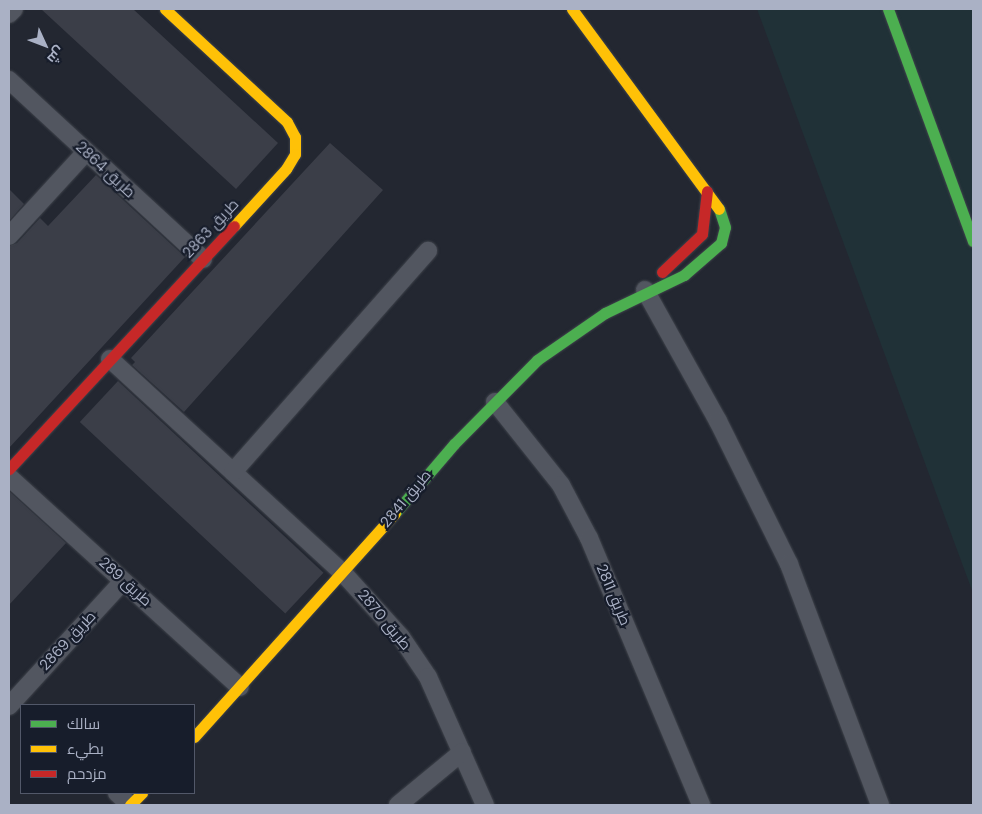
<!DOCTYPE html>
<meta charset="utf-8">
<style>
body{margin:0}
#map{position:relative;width:982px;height:814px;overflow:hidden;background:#232731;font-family:"DM Sans",Cairo,sans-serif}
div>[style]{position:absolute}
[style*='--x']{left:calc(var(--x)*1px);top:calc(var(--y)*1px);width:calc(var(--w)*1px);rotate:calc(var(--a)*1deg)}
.green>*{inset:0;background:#203137}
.building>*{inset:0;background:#3b3e48;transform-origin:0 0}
.roads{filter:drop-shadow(0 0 1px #3f434b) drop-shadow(0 0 1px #3f434b)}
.street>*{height:18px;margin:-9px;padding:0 9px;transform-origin:9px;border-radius:9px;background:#525660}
.fast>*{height:11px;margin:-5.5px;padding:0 5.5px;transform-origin:5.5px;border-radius:5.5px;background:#4caf50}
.slow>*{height:11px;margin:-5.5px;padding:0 5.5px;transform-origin:5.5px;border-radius:5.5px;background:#ffc107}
.jam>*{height:11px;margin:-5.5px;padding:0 5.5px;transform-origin:5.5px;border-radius:5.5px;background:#c62828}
span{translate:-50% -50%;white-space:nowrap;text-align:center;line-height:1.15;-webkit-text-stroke:4.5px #171d2b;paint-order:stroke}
.street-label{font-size:15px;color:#aab1c5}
.frame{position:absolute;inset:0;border:10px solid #aab1c5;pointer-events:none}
.legend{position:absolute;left:20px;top:704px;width:175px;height:90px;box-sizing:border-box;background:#171d2b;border:1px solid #525869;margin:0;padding:6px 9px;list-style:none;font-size:15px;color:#aab1c5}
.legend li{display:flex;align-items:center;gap:10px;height:25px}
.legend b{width:25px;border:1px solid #525869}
.north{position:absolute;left:20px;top:20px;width:50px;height:50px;-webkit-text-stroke:4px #171d2b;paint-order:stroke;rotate:133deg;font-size:14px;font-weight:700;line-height:20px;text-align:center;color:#aab1c5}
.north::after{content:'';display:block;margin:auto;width:18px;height:22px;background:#aab1c5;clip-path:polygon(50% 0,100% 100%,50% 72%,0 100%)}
</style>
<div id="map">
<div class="green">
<div style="clip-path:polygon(757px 9px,973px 9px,973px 593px)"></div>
</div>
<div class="building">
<div style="clip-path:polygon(41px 9px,133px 9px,278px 143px,236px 189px)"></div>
<div style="clip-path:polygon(330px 143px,383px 190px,184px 412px,132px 365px,135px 362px,131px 358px)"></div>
<div style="clip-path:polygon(96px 175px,185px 257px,9px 448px,9px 246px,17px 243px,40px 218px,48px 226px)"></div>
<div style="clip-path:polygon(9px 189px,24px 204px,9px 221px)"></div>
<div style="left:118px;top:381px;width:281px;height:56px;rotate:43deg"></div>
<div style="clip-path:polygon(9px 491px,66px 543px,9px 605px)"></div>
</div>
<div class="roads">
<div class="street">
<div style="--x:9;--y:14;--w:7;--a:-45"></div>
<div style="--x:9;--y:80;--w:264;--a:42.7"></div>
<div style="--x:9;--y:236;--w:114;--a:-47.5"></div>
<div style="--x:645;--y:290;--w:150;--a:60.9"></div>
<div style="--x:718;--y:421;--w:160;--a:63.6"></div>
<div style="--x:789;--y:564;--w:258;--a:69.3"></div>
<div style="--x:110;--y:359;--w:318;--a:42.6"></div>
<div style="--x:344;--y:574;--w:85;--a:47.9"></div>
<div style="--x:401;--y:637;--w:48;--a:56"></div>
<div style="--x:428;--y:677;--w:140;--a:66"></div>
<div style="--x:495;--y:402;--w:106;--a:51.5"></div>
<div style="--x:561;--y:485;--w:60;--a:62.2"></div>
<div style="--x:589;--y:538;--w:290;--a:67.2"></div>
<div style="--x:233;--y:472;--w:295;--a:-48.6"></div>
<div style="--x:9;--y:477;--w:312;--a:42.3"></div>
<div style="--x:9;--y:706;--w:169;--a:-47.6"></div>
<div style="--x:117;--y:793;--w:18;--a:43"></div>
<div style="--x:398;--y:805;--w:83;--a:-39.6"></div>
</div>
<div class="fast">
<div style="--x:888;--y:9;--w:247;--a:69.9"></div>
<div style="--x:395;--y:513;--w:91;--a:-49.5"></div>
<div style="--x:454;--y:444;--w:118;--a:-45.3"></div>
<div style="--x:537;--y:360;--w:83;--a:-34.7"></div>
<div style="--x:605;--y:313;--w:88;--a:-25.7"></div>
<div style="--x:684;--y:275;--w:49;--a:-40.9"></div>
<div style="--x:721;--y:243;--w:16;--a:-76"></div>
<div style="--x:725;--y:227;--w:19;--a:-108"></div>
</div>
<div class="slow">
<div style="--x:165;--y:9;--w:166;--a:42.8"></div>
<div style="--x:287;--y:122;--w:17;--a:62"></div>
<div style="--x:295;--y:137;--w:17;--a:90"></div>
<div style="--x:295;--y:154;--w:17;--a:121"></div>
<div style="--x:286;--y:169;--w:77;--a:132.4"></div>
<div style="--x:572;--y:9;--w:248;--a:53.7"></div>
<div style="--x:194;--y:737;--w:301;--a:-48.1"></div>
<div style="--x:130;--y:805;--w:17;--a:-45"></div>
</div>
<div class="jam">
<div style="--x:662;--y:272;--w:55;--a:-43.5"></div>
<div style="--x:702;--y:234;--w:43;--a:-83.4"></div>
<div style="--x:9;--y:469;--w:331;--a:-47.2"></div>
</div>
</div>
<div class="street-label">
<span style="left:105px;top:170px;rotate:43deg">طريق 2864</span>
<span style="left:211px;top:229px;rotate:-47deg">طريق 2863</span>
<span style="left:406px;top:499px;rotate:-50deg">طريق 2841</span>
<span style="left:125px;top:582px;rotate:42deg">طريق 289</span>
<span style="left:613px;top:595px;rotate:67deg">طريق 2811</span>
<span style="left:384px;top:620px;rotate:50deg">طريق 2870</span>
<span style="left:68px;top:641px;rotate:-47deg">طريق 2869</span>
</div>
<div class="frame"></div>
<ul class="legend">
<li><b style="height:6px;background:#4caf50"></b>سالك</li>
<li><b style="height:6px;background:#ffc107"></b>بطيء</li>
<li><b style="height:6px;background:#c62828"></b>مزدحم</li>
</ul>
<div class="north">ش</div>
</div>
